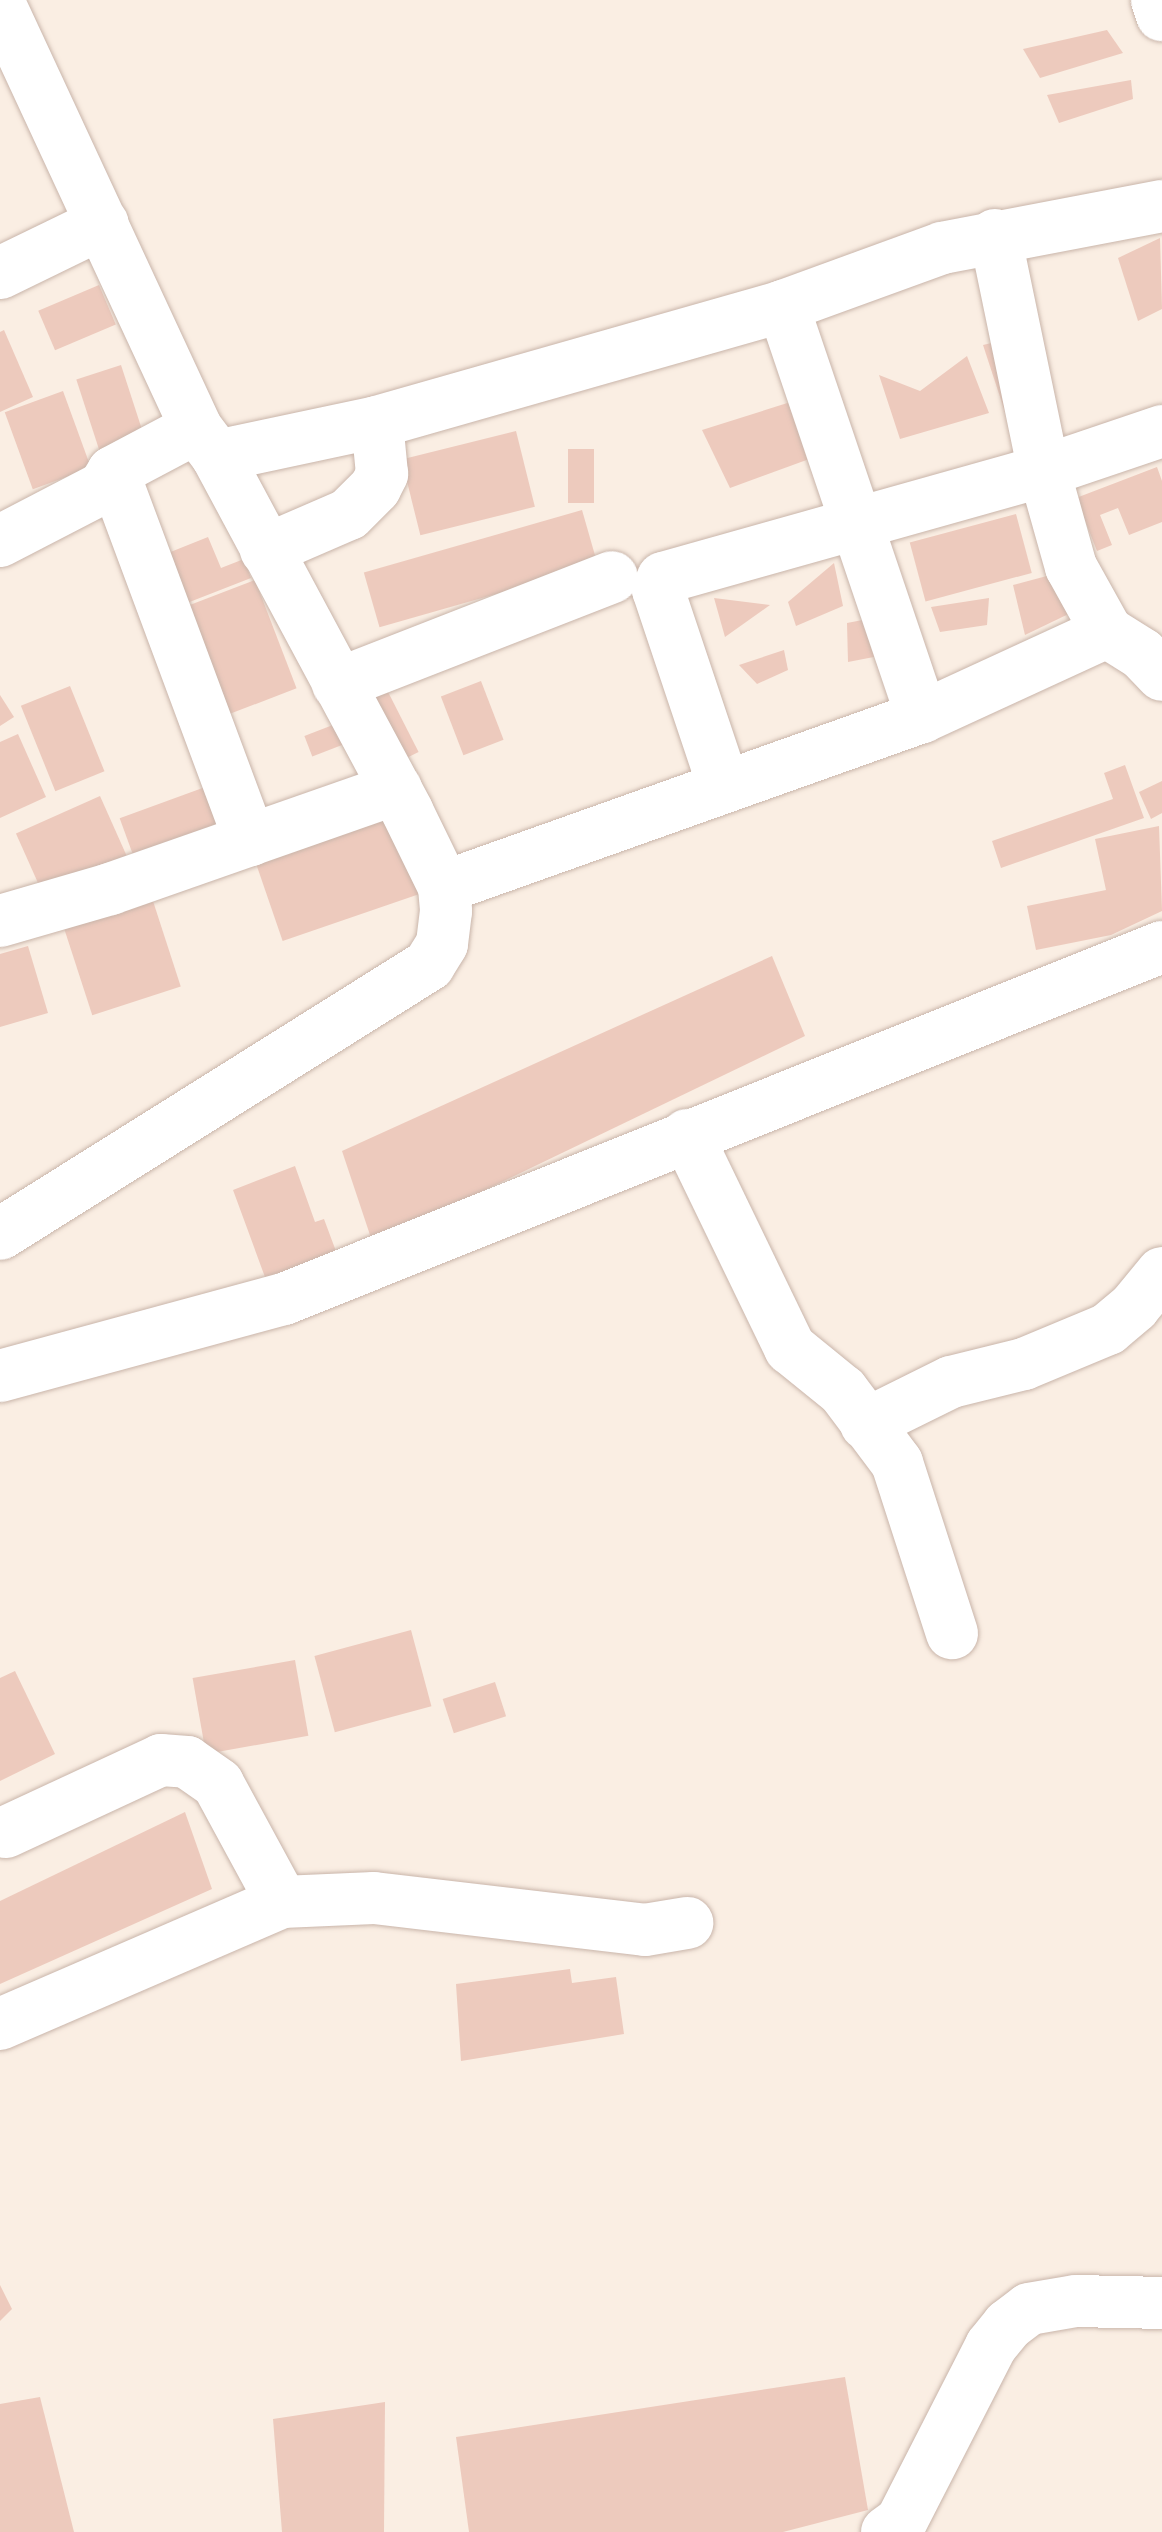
<!DOCTYPE html>
<style>
body{margin:0}
#map{position:relative;width:1162px;height:2532px;overflow:hidden;background:#faeee3;font-family:"PT Sans",sans-serif}
div>[style]{position:absolute}
[style*='--x']{left:calc(var(--x)*1px);top:calc(var(--y)*1px);width:calc(var(--w)*1px);rotate:calc(var(--a)*1deg)}
.building>*{inset:0;background:#edcabd;transform-origin:0 0}
.roads{filter:drop-shadow(0 0 2px #c9b5aa) drop-shadow(0 0 2px #c9b5aa)}
.minor>*{height:52px;margin:-26px;padding:0 26px;transform-origin:26px;border-radius:26px;background:#fff}
span{translate:-50% -50%;white-space:nowrap;text-align:center;line-height:1.15;-webkit-text-stroke:8px #fdf2e8;paint-order:stroke}
</style>
<div id="map">
<div class="building">
<div style="clip-path:polygon(1107px 30px,1123px 53px,1040px 78px,1023px 49px)"></div>
<div style="clip-path:polygon(1131px 80px,1133px 99px,1059px 123px,1047px 95px)"></div>
<div style="clip-path:polygon(1160px 238px,1162px 309px,1138px 321px,1118px 258px)"></div>
<div style="left:99px;top:285px;width:43px;height:66px;rotate:67deg"></div>
<div style="clip-path:polygon(4px 330px,33px 397px,0 412px,0 332px)"></div>
<div style="clip-path:polygon(1004px 340px,1005px 412px,983px 345px)"></div>
<div style="clip-path:polygon(967px 356px,989px 413px,900px 439px,879px 375px,920px 391px)"></div>
<div style="left:121px;top:365px;width:81px;height:47px;rotate:72deg"></div>
<div style="left:63px;top:391px;width:82px;height:62px;rotate:70deg"></div>
<div style="clip-path:polygon(800px 399px,823px 454px,730px 488px,702px 430px)"></div>
<div style="left:516px;top:431px;width:78px;height:118px;rotate:76deg"></div>
<div style="left:594px;top:449px;width:54px;height:26px;rotate:90deg"></div>
<div style="clip-path:polygon(1157px 467px,1162px 481px,1162px 522px,1129px 535px,1118px 508px,1100px 515px,1112px 545px,1097px 551px,1076px 498px)"></div>
<div style="left:582px;top:510px;width:57px;height:227px;rotate:74deg"></div>
<div style="left:1016px;top:514px;width:61px;height:110px;rotate:75deg"></div>
<div style="clip-path:polygon(208px 537px,221px 568px,244px 559px,251px 578px,187px 603px,168px 553px)"></div>
<div style="clip-path:polygon(834px 563px,843px 606px,796px 626px,788px 602px)"></div>
<div style="clip-path:polygon(1058px 573px,1081px 608px,1025px 635px,1013px 585px)"></div>
<div style="left:255px;top:580px;width:116px;height:74px;rotate:69deg"></div>
<div style="clip-path:polygon(714px 598px,770px 605px,725px 637px)"></div>
<div style="clip-path:polygon(989px 598px,987px 625px,940px 632px,931px 607px)"></div>
<div style="clip-path:polygon(873px 618px,879px 656px,848px 662px,847px 623px)"></div>
<div style="clip-path:polygon(784px 650px,788px 670px,757px 684px,739px 665px)"></div>
<div style="left:481px;top:681px;width:63px;height:43px;rotate:69deg"></div>
<div style="left:70px;top:686px;width:92px;height:53px;rotate:68deg"></div>
<div style="left:385px;top:686px;width:74px;height:18px;rotate:63deg"></div>
<div style="clip-path:polygon(0 695px,14px 717px,0 726px)"></div>
<div style="left:338px;top:723px;width:22px;height:36px;rotate:69deg"></div>
<div style="clip-path:polygon(18px 734px,46px 797px,0 818px,0 742px)"></div>
<div style="clip-path:polygon(1125px 765px,1144px 818px,1001px 868px,992px 841px,1113px 799px,1104px 773px)"></div>
<div style="clip-path:polygon(1162px 781px,1162px 813px,1151px 819px,1139px 792px)"></div>
<div style="left:208px;top:786px;width:52px;height:94px;rotate:70deg"></div>
<div style="left:100px;top:796px;width:74px;height:92px;rotate:66deg"></div>
<div style="left:393px;top:810px;width:88px;height:147px;rotate:71deg"></div>
<div style="clip-path:polygon(1159px 826px,1162px 911px,1111px 935px,1036px 950px,1027px 906px,1106px 890px,1095px 839px)"></div>
<div style="left:152px;top:898px;width:93px;height:93px;rotate:72deg"></div>
<div style="clip-path:polygon(28px 946px,48px 1013px,0 1027px,0 954px)"></div>
<div style="clip-path:polygon(772px 956px,805px 1036px,373px 1244px,342px 1151px)"></div>
<div style="clip-path:polygon(295px 1166px,315px 1222px,324px 1219px,340px 1262px,269px 1288px,233px 1190px)"></div>
<div style="left:411px;top:1630px;width:79px;height:100px;rotate:75deg"></div>
<div style="left:295px;top:1660px;width:77px;height:104px;rotate:80deg"></div>
<div style="clip-path:polygon(15px 1671px,55px 1754px,0 1781px,0 1678px)"></div>
<div style="left:495px;top:1682px;width:36px;height:55px;rotate:72deg"></div>
<div style="clip-path:polygon(185px 1812px,212px 1889px,0 1984px,0 1901px)"></div>
<div style="clip-path:polygon(570px 1969px,572px 1983px,616px 1977px,624px 2034px,461px 2061px,456px 1984px)"></div>
<div style="clip-path:polygon(0 2285px,12px 2309px,0 2321px)"></div>
<div style="clip-path:polygon(845px 2377px,868px 2510px,783px 2532px,469px 2532px,456px 2437px)"></div>
<div style="clip-path:polygon(40px 2397px,74px 2532px,0 2532px,0 2404px)"></div>
<div style="clip-path:polygon(385px 2402px,384px 2532px,282px 2532px,273px 2419px)"></div>
</div>
<div class="roads">
<div class="minor">
<div style="--x:1157;--y:0;--w:16;--a:72"></div>
<div style="--x:0;--y:5;--w:466;--a:65.1"></div>
<div style="--x:196;--y:428;--w:35;--a:53"></div>
<div style="--x:217;--y:456;--w:403;--a:61.8"></div>
<div style="--x:407;--y:811;--w:85;--a:64"></div>
<div style="--x:444;--y:887;--w:24;--a:85"></div>
<div style="--x:446;--y:911;--w:33;--a:97"></div>
<div style="--x:442;--y:944;--w:25;--a:122"></div>
<div style="--x:429;--y:965;--w:506;--a:147.91"></div>
<div style="--x:995;--y:235;--w:241;--a:78.3"></div>
<div style="--x:1044;--y:471;--w:100;--a:74.3"></div>
<div style="--x:1071;--y:567;--w:74;--a:61"></div>
<div style="--x:1107;--y:632;--w:41;--a:32.2"></div>
<div style="--x:1142;--y:654;--w:29;--a:46"></div>
<div style="--x:0;--y:273;--w:114;--a:-25.9"></div>
<div style="--x:783;--y:306;--w:434;--a:71.3"></div>
<div style="--x:217;--y:456;--w:164;--a:-12"></div>
<div style="--x:377;--y:422;--w:422;--a:-15.9"></div>
<div style="--x:783;--y:306;--w:169;--a:-20"></div>
<div style="--x:942;--y:248;--w:224;--a:-10.8"></div>
<div style="--x:113;--y:472;--w:393;--a:69.6"></div>
<div style="--x:0;--y:541;--w:117;--a:-27.4"></div>
<div style="--x:104;--y:487;--w:17;--a:-59"></div>
<div style="--x:113;--y:472;--w:94;--a:-27.9"></div>
<div style="--x:266;--y:550;--w:90;--a:-23.4"></div>
<div style="--x:349;--y:514;--w:37;--a:-45"></div>
<div style="--x:375;--y:488;--w:16;--a:-63"></div>
<div style="--x:382;--y:474;--w:52;--a:-95.5"></div>
<div style="--x:338;--y:684;--w:294;--a:-21.3"></div>
<div style="--x:724;--y:787;--w:208;--a:-108.5"></div>
<div style="--x:658;--y:590;--w:13;--a:-67"></div>
<div style="--x:663;--y:578;--w:396;--a:-15.7"></div>
<div style="--x:1044;--y:471;--w:125;--a:-18.7"></div>
<div style="--x:444;--y:887;--w:507;--a:-19.58"></div>
<div style="--x:922;--y:717;--w:204;--a:-24.7"></div>
<div style="--x:0;--y:921;--w:115;--a:-16.2"></div>
<div style="--x:110;--y:889;--w:303;--a:-19.3"></div>
<div style="--x:687;--y:1135;--w:237;--a:64.2"></div>
<div style="--x:790;--y:1348;--w:68;--a:39.1"></div>
<div style="--x:843;--y:1391;--w:90;--a:53.1"></div>
<div style="--x:897;--y:1463;--w:179;--a:72.1"></div>
<div style="--x:0;--y:1376;--w:294;--a:-15.2"></div>
<div style="--x:284;--y:1299;--w:946;--a:-21.85"></div>
<div style="--x:866;--y:1424;--w:95;--a:-26.3"></div>
<div style="--x:951;--y:1382;--w:75;--a:-13.9"></div>
<div style="--x:1024;--y:1364;--w:91;--a:-22.6"></div>
<div style="--x:1108;--y:1329;--w:34;--a:-40"></div>
<div style="--x:1134;--y:1307;--w:44;--a:-50.5"></div>
<div style="--x:6;--y:1832;--w:171;--a:-24.9"></div>
<div style="--x:161;--y:1760;--w:26;--a:4"></div>
<div style="--x:187;--y:1762;--w:38;--a:35"></div>
<div style="--x:218;--y:1784;--w:134;--a:61.5"></div>
<div style="--x:0;--y:2024;--w:307;--a:-23.4"></div>
<div style="--x:282;--y:1902;--w:92;--a:-2.5"></div>
<div style="--x:374;--y:1898;--w:273;--a:6.7"></div>
<div style="--x:645;--y:1930;--w:43;--a:-9.5"></div>
<div style="--x:887;--y:2532;--w:17;--a:-36"></div>
<div style="--x:901;--y:2522;--w:198;--a:-62.9"></div>
<div style="--x:991;--y:2346;--w:27;--a:-51"></div>
<div style="--x:1008;--y:2325;--w:26;--a:-37"></div>
<div style="--x:1029;--y:2309;--w:48;--a:-9.7"></div>
<div style="--x:1076;--y:2301;--w:86;--a:1.3"></div>
</div>
</div>
</div>
